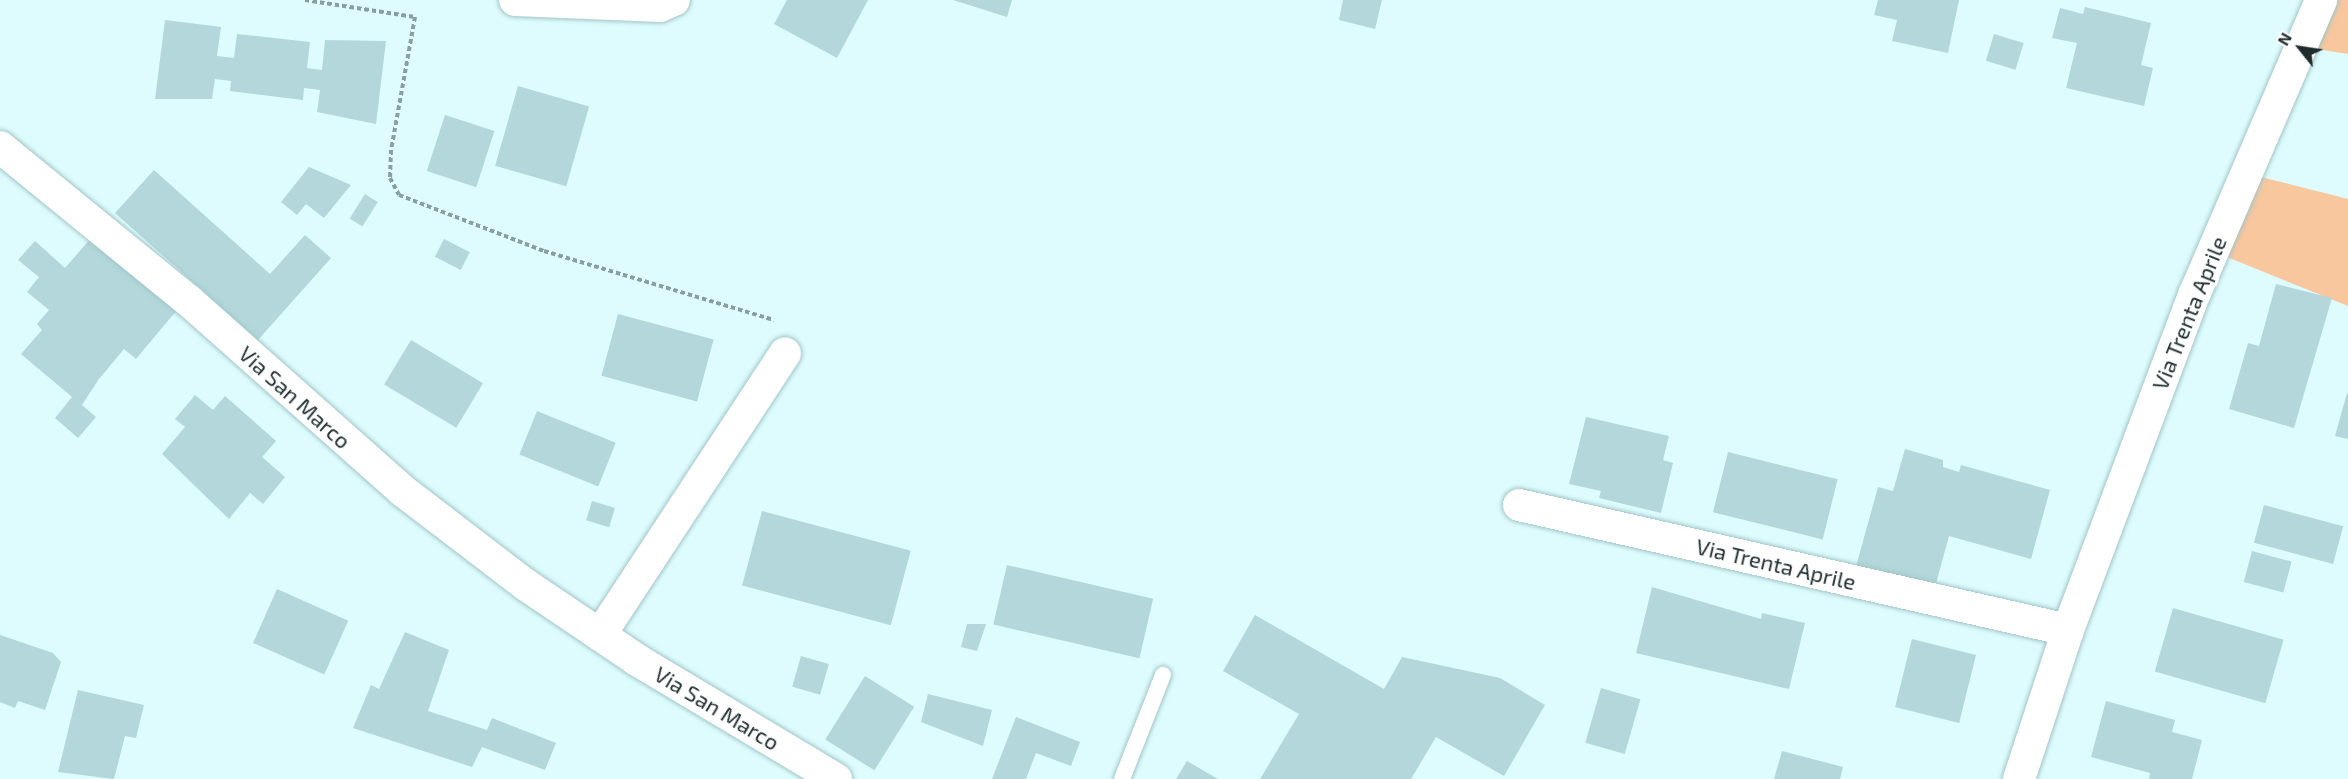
<!DOCTYPE html>
<style>
body{margin:0}
#map{position:relative;width:2348px;height:779px;overflow:hidden;background:#defcfe;font-family:"Exo 2",sans-serif}
div>[style]{position:absolute}
[style*='--x']{left:calc(var(--x)*1px);top:calc(var(--y)*1px);width:calc(var(--w)*1px);rotate:calc(var(--a)*1deg)}
.green>*{inset:0;background:#f8c79e}
.building>*{inset:0;background:#b3d7da;transform-origin:0 0}
.path>*{height:4px;margin-top:-2px;transform-origin:0;background:repeating-linear-gradient(90deg,#889fa1 0 4.5px,transparent 0 7.5px)}
.roads{filter:drop-shadow(0 0 2px #a1c5c8) drop-shadow(0 0 2px #a1c5c8)}
.lane>*{height:16px;margin:-8px;padding:0 8px;transform-origin:8px;border-radius:8px;background:#fff}
.street>*{height:32px;margin:-16px;padding:0 16px;transform-origin:16px;border-radius:16px;background:#fff}
span{translate:-50% -50%;white-space:nowrap;text-align:center;line-height:1.15;-webkit-text-stroke:6px #fff;paint-order:stroke}
.street-label{font-size:22px;color:#1e2c2e}
.north{position:absolute;left:2270px;top:18px;width:60px;height:60px;-webkit-text-stroke:4px #fff;paint-order:stroke;rotate:300deg;font-size:16px;font-weight:700;line-height:24px;text-align:center;color:#1e2c2e}
.north::after{content:'';display:block;margin:auto;width:21px;height:27px;background:#1e2c2e;clip-path:polygon(50% 0,100% 100%,50% 72%,0 100%)}
</style>
<div id="map">
<div class="green">
<div style="clip-path:polygon(2330px 0,2348px 0,2348px 54px,2304px 47px)"></div>
<div style="clip-path:polygon(2253px 175px,2348px 199px,2348px 306px,2227px 257px)"></div>
</div>
<div class="building">
<div style="clip-path:polygon(787px 0,868px 0,837px 58px,774px 24px)"></div>
<div style="clip-path:polygon(953px 0,1012px 0,1007px 17px)"></div>
<div style="clip-path:polygon(1343px 0,1382px 0,1375px 29px,1339px 20px)"></div>
<div style="clip-path:polygon(1878px 0,1959px 0,1948px 53px,1892px 41px,1897px 20px,1874px 15px)"></div>
<div style="clip-path:polygon(2085px 7px,2151px 23px,2141px 65px,2153px 68px,2144px 106px,2066px 88px,2077px 43px,2052px 38px,2060px 8px,2083px 14px)"></div>
<div style="clip-path:polygon(165px 20px,221px 27px,217px 56px,234px 58px,237px 34px,310px 42px,307px 68px,322px 70px,325px 40px,386px 41px,376px 124px,317px 112px,320px 90px,304px 88px,303px 100px,230px 91px,231px 81px,215px 79px,212px 99px,155px 99px)"></div>
<div style="left:1994px;top:34px;width:31px;height:28px;rotate:17deg"></div>
<div style="left:518px;top:86px;width:74px;height:83px;rotate:16deg"></div>
<div style="left:445px;top:115px;width:52px;height:59px;rotate:18deg"></div>
<div style="clip-path:polygon(309px 167px,351px 185px,324px 218px,306px 204px,297px 215px,281px 202px)"></div>
<div style="clip-path:polygon(154px 170px,270px 274px,305px 235px,331px 258px,258px 340px,115px 213px)"></div>
<div style="left:365px;top:194px;width:15px;height:29px;rotate:32deg"></div>
<div style="clip-path:polygon(91px 238px,177px 310px,136px 359px,124px 349px,99px 379px,82px 405px,96px 417px,78px 438px,55px 418px,72px 397px,21px 354px,42px 330px,37px 324px,49px 310px,27px 292px,39px 277px,18px 260px,35px 241px,65px 268px)"></div>
<div style="left:444px;top:239px;width:29px;height:20px;rotate:27deg"></div>
<div style="clip-path:polygon(2276px 284px,2332px 298px,2294px 428px,2229px 409px,2248px 343px,2259px 346px)"></div>
<div style="left:618px;top:314px;width:99px;height:64px;rotate:15deg"></div>
<div style="left:411px;top:340px;width:84px;height:52px;rotate:31deg"></div>
<div style="clip-path:polygon(2347px 393px,2348px 394px,2348px 439px,2335px 436px)"></div>
<div style="clip-path:polygon(195px 395px,213px 410px,225px 396px,276px 441px,262px 457px,285px 477px,263px 504px,250px 493px,229px 519px,162px 454px,185px 427px,175px 419px)"></div>
<div style="left:537px;top:411px;width:85px;height:47px;rotate:22deg"></div>
<div style="clip-path:polygon(1586px 417px,1669px 436px,1663px 460px,1673px 463px,1661px 513px,1599px 498px,1601px 491px,1569px 484px)"></div>
<div style="clip-path:polygon(1905px 449px,1943px 460px,1943px 467px,1959px 472px,1961px 465px,2050px 490px,2031px 559px,1949px 536px,1934px 591px,1855px 570px,1878px 487px,1893px 491px)"></div>
<div style="left:1728px;top:452px;width:113px;height:62px;rotate:14deg"></div>
<div style="left:592px;top:501px;width:24px;height:20px;rotate:17deg"></div>
<div style="left:2264px;top:505px;width:82px;height:39px;rotate:15deg"></div>
<div style="left:762px;top:511px;width:154px;height:77px;rotate:15deg"></div>
<div style="left:2252px;top:551px;width:41px;height:32px;rotate:15deg"></div>
<div style="left:1007px;top:565px;width:150px;height:61px;rotate:13deg"></div>
<div style="clip-path:polygon(1652px 587px,1761px 619px,1762px 613px,1805px 623px,1789px 689px,1636px 653px)"></div>
<div style="left:277px;top:589px;width:78px;height:59px;rotate:24deg"></div>
<div style="left:2173px;top:608px;width:115px;height:66px;rotate:16deg"></div>
<div style="clip-path:polygon(1255px 615px,1384px 689px,1402px 657px,1500px 678px,1545px 705px,1504px 776px,1436px 737px,1411px 779px,1260px 779px,1299px 714px,1223px 671px)"></div>
<div style="clip-path:polygon(967px 624px,986px 624px,977px 651px,961px 647px)"></div>
<div style="clip-path:polygon(405px 632px,449px 650px,428px 711px,487px 730px,492px 718px,556px 743px,545px 770px,482px 747px,472px 767px,353px 728px,371px 685px,379px 689px)"></div>
<div style="clip-path:polygon(0 635px,53px 653px,61px 662px,45px 710px,18px 701px,15px 708px,0 702px)"></div>
<div style="left:1912px;top:639px;width:66px;height:70px;rotate:14deg"></div>
<div style="left:801px;top:656px;width:29px;height:32px;rotate:16deg"></div>
<div style="left:865px;top:676px;width:58px;height:75px;rotate:32deg"></div>
<div style="left:1601px;top:688px;width:41px;height:57px;rotate:16deg"></div>
<div style="clip-path:polygon(78px 690px,144px 705px,136px 738px,125px 736px,114px 779px,58px 772px)"></div>
<div style="clip-path:polygon(928px 694px,992px 710px,983px 746px,921px 722px)"></div>
<div style="clip-path:polygon(2106px 701px,2175px 720px,2172px 732px,2202px 740px,2192px 779px,2149px 779px,2150px 773px,2091px 757px)"></div>
<div style="clip-path:polygon(1016px 717px,1080px 742px,1071px 766px,1036px 753px,1026px 779px,992px 779px)"></div>
<div style="clip-path:polygon(1782px 751px,1843px 767px,1840px 779px,1774px 779px)"></div>
<div style="clip-path:polygon(1187px 761px,1218px 779px,1176px 779px)"></div>
</div>
<div class="path">
<div style="--x:305;--y:0;--w:111;--a:8.8"></div>
<div style="--x:415;--y:17;--w:135;--a:100.2"></div>
<div style="--x:391;--y:150;--w:28;--a:92"></div>
<div style="--x:390;--y:178;--w:19;--a:62"></div>
<div style="--x:399;--y:195;--w:155;--a:21.1"></div>
<div style="--x:544;--y:251;--w:240;--a:16.7"></div>
</div>
<div class="roads">
<div class="lane">
<div style="--x:1122;--y:779;--w:112;--a:-68.5"></div>
</div>
<div class="street">
<div style="--x:515;--y:0;--w:145;--a:2.4"></div>
<div style="--x:660;--y:6;--w:15;--a:-23"></div>
<div style="--x:0;--y:147;--w:244;--a:39.2"></div>
<div style="--x:189;--y:301;--w:286;--a:41.6"></div>
<div style="--x:403;--y:491;--w:155;--a:37.4"></div>
<div style="--x:526;--y:585;--w:134;--a:34"></div>
<div style="--x:637;--y:660;--w:232;--a:30.9"></div>
<div style="--x:1519;--y:505;--w:563;--a:12.83"></div>
<div style="--x:600;--y:635;--w:337;--a:-56.7"></div>
<div style="--x:2019;--y:779;--w:157;--a:-71.8"></div>
<div style="--x:2068;--y:630;--w:360;--a:-69.4"></div>
<div style="--x:2195;--y:293;--w:319;--a:-66.7"></div>
</div>
</div>
<div class="street-label">
<span style="left:2189px;top:313px;rotate:-68deg">Via Trenta Aprile</span>
<span style="left:295px;top:397px;rotate:42deg">Via San Marco</span>
<span style="left:1776px;top:564px;rotate:13deg">Via Trenta Aprile</span>
<span style="left:717px;top:708px;rotate:31deg">Via San Marco</span>
</div>
<div class="north">N</div>
</div>
